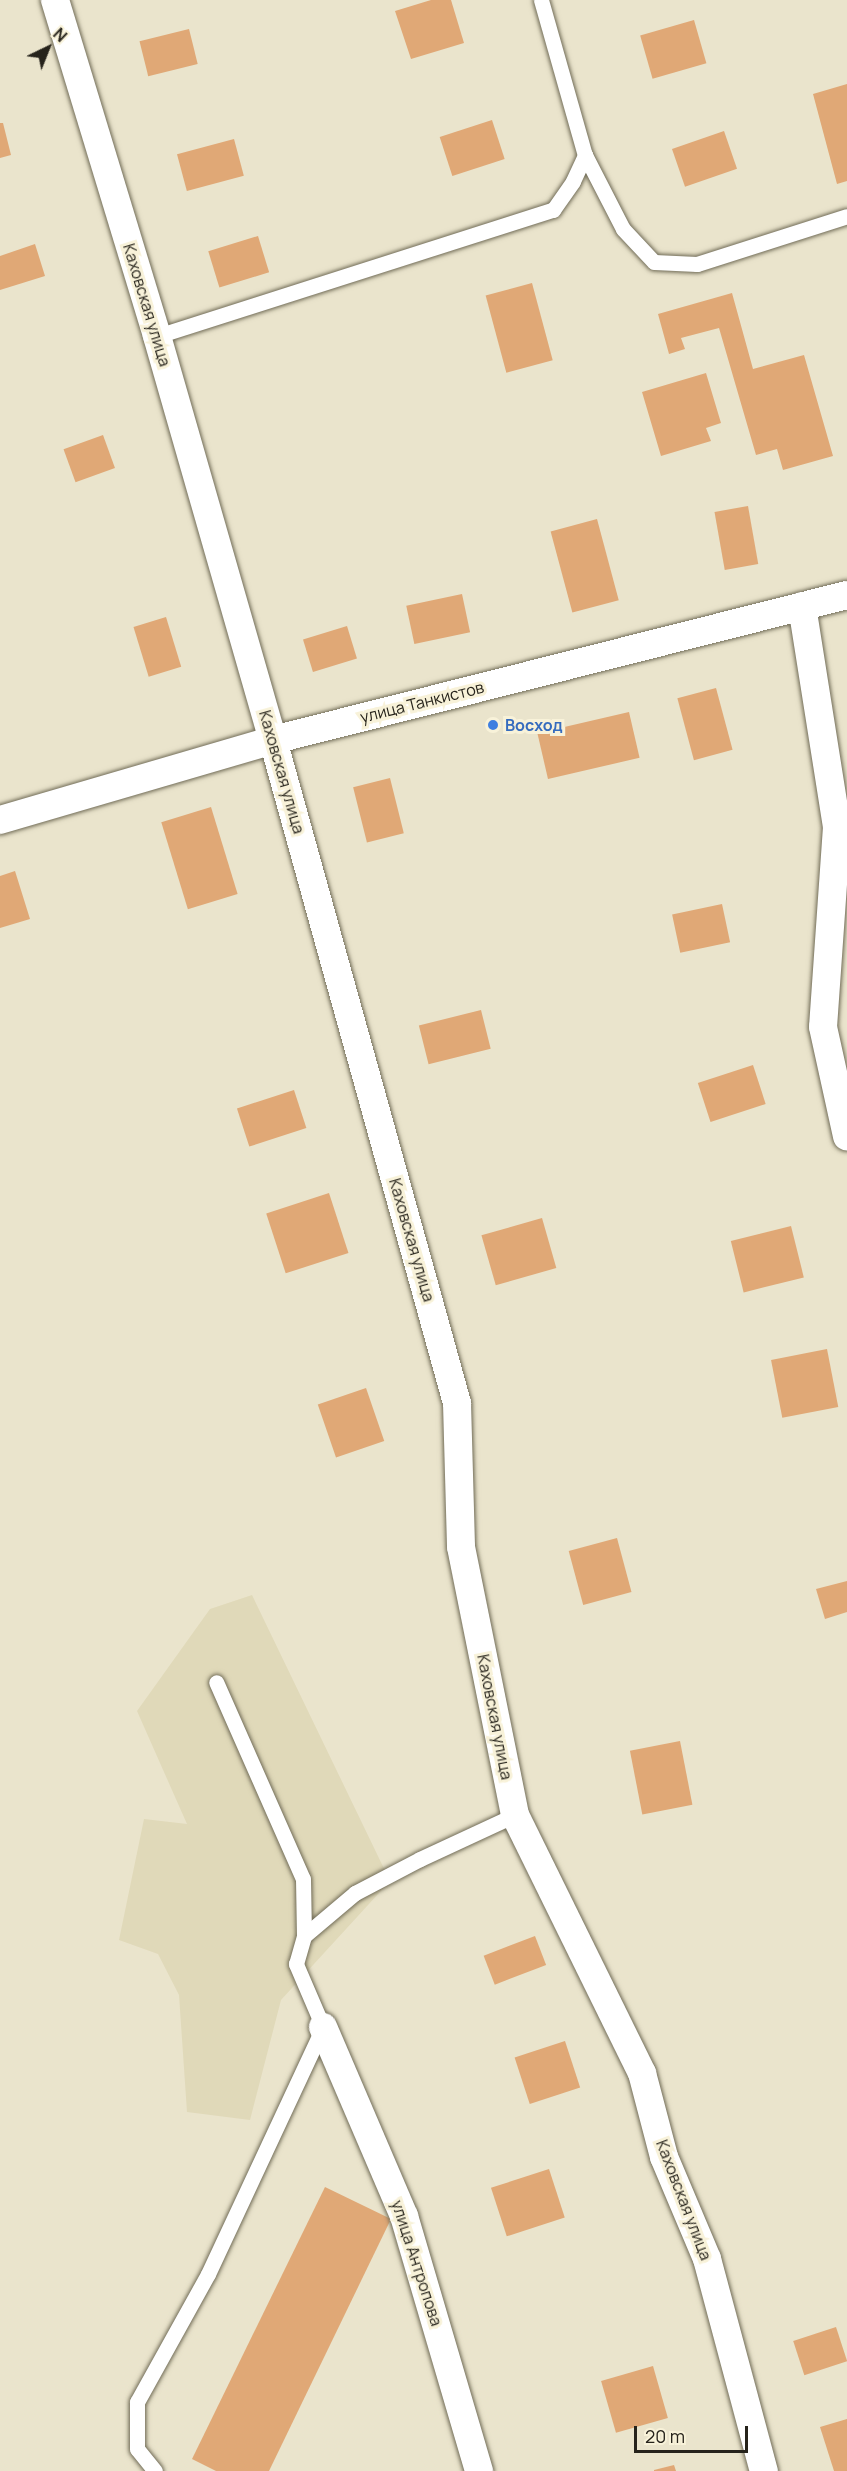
<!DOCTYPE html>
<meta charset="utf-8">
<style>
body{margin:0}
#map{position:relative;width:847px;height:2471px;overflow:hidden;background:#eae4cc;font-family:Manrope,sans-serif}
div>[style]{position:absolute}
[style*='--x']{left:calc(var(--x)*1px);top:calc(var(--y)*1px);width:calc(var(--w)*1px);rotate:calc(var(--a)*1deg)}
.built>*{inset:0;background:#e0d9b9}
.building>*{inset:0;background:#e0a876;transform-origin:0 0}
.roads{filter:drop-shadow(0 0 2px #716c57) drop-shadow(0 0 2px #716c57)}
.service>*{height:15px;margin:-7.5px;padding:0 7.5px;transform-origin:7.5px;border-radius:7.5px;background:#fff}
.minor>*{height:28px;margin:-14px;padding:0 14px;transform-origin:14px;border-radius:14px;background:#fff}
.dots>*{width:16px;height:16px;translate:-50% -50%;box-sizing:border-box;border:3px solid #f8f2d9;border-radius:50%}
span{translate:-50% -50%;white-space:nowrap;text-align:center;line-height:1.15;-webkit-text-stroke:6px #f8f2d9;paint-order:stroke}
.street-label{font-size:16px;color:#26231b}
.shop-label{font-size:16px;color:#366cbe;font-weight:700}
.left{translate:0 -50%;text-align:left}
.north{position:absolute;left:18px;top:18px;width:60px;height:60px;-webkit-text-stroke:4px #f8f2d9;paint-order:stroke;rotate:43deg;font-size:16px;font-weight:700;line-height:24px;text-align:center;color:#26231b}
.north::after{content:'';display:block;margin:auto;width:21px;height:27px;background:#26231b;clip-path:polygon(50% 0,100% 100%,50% 72%,0 100%)}
.scale{position:absolute;left:634px;top:2426px;width:114px;height:27px;box-sizing:border-box;border:3px solid #26231b;border-top:0;padding-left:8px;font-size:18px;line-height:21px;white-space:nowrap;color:#26231b;-webkit-text-stroke:4px #f8f2d9;paint-order:stroke}
</style>
<div id="map">
<div class="built">
<div style="clip-path:polygon(252px 1595px,390px 1881px,281px 2000px,250px 2120px,187px 2112px,179px 1995px,158px 1954px,119px 1940px,144px 1819px,187px 1824px,137px 1711px,210px 1609px)"></div>
</div>
<div class="building">
<div style="clip-path:polygon(431px 0,451px 0,464px 43px,411px 59px,395px 11px)"></div>
<div style="left:694px;top:20px;width:45px;height:56px;rotate:74deg"></div>
<div style="left:189px;top:29px;width:36px;height:51px;rotate:76deg"></div>
<div style="clip-path:polygon(847px 84px,847px 181px,837px 184px,813px 94px)"></div>
<div style="left:492px;top:120px;width:41px;height:55px;rotate:72deg"></div>
<div style="clip-path:polygon(0 123px,3px 123px,11px 155px,0 158px)"></div>
<div style="left:724px;top:131px;width:40px;height:55px;rotate:71deg"></div>
<div style="left:234px;top:139px;width:38px;height:59px;rotate:75deg"></div>
<div style="left:258px;top:236px;width:38px;height:52px;rotate:73deg"></div>
<div style="clip-path:polygon(35px 244px,45px 276px,0 290px,0 256px)"></div>
<div style="left:532px;top:283px;width:80px;height:48px;rotate:75deg"></div>
<div style="clip-path:polygon(732px 293px,753px 369px,804px 355px,833px 456px,783px 470px,777px 449px,756px 455px,719px 328px,681px 338px,685px 349px,669px 354px,658px 314px)"></div>
<div style="clip-path:polygon(706px 373px,721px 423px,706px 428px,711px 441px,661px 456px,642px 392px)"></div>
<div style="left:103px;top:435px;width:35px;height:42px;rotate:70deg"></div>
<div style="left:748px;top:506px;width:59px;height:34px;rotate:80deg"></div>
<div style="left:597px;top:519px;width:84px;height:48px;rotate:75deg"></div>
<div style="left:462px;top:594px;width:39px;height:57px;rotate:78deg"></div>
<div style="left:166px;top:617px;width:52px;height:34px;rotate:73deg"></div>
<div style="left:347px;top:626px;width:34px;height:46px;rotate:73deg"></div>
<div style="left:716px;top:688px;width:64px;height:40px;rotate:75deg"></div>
<div style="left:629px;top:712px;width:47px;height:94px;rotate:77deg"></div>
<div style="left:390px;top:778px;width:57px;height:38px;rotate:76deg"></div>
<div style="left:211px;top:807px;width:91px;height:52px;rotate:73deg"></div>
<div style="clip-path:polygon(15px 871px,30px 919px,0 928px,0 876px)"></div>
<div style="left:722px;top:904px;width:39px;height:51px;rotate:78deg"></div>
<div style="left:481px;top:1010px;width:40px;height:64px;rotate:76deg"></div>
<div style="left:753px;top:1065px;width:41px;height:58px;rotate:72deg"></div>
<div style="left:294px;top:1090px;width:40px;height:60px;rotate:72deg"></div>
<div style="left:329px;top:1193px;width:63px;height:66px;rotate:72deg"></div>
<div style="left:542px;top:1218px;width:52px;height:63px;rotate:74deg"></div>
<div style="left:791px;top:1226px;width:53px;height:62px;rotate:76deg"></div>
<div style="left:827px;top:1349px;width:59px;height:57px;rotate:79deg"></div>
<div style="left:366px;top:1388px;width:56px;height:51px;rotate:71deg"></div>
<div style="left:617px;top:1538px;width:56px;height:50px;rotate:75deg"></div>
<div style="clip-path:polygon(847px 1581px,847px 1612px,825px 1619px,816px 1589px)"></div>
<div style="left:680px;top:1741px;width:65px;height:51px;rotate:79deg"></div>
<div style="left:535px;top:1936px;width:31px;height:55px;rotate:69deg"></div>
<div style="left:565px;top:2041px;width:49px;height:53px;rotate:72deg"></div>
<div style="left:549px;top:2169px;width:51px;height:61px;rotate:72deg"></div>
<div style="clip-path:polygon(325px 2187px,391px 2219px,269px 2471px,216px 2471px,192px 2459px)"></div>
<div style="left:836px;top:2327px;width:36px;height:45px;rotate:72deg"></div>
<div style="left:653px;top:2366px;width:54px;height:54px;rotate:74deg"></div>
<div style="clip-path:polygon(847px 2419px,847px 2471px,834px 2471px,820px 2427px)"></div>
<div style="clip-path:polygon(674px 2465px,676px 2471px,654px 2471px,654px 2470px)"></div>
</div>
<div class="roads">
<div class="service">
<div style="--x:541;--y:0;--w:161;--a:74.2"></div>
<div style="--x:157;--y:336;--w:416;--a:-17.7"></div>
<div style="--x:553;--y:210;--w:35;--a:-55"></div>
<div style="--x:573;--y:181;--w:29;--a:-65"></div>
<div style="--x:585;--y:155;--w:83;--a:62.8"></div>
<div style="--x:623;--y:229;--w:45;--a:46.8"></div>
<div style="--x:654;--y:262;--w:43;--a:2.7"></div>
<div style="--x:697;--y:264;--w:157;--a:-17.7"></div>
<div style="--x:304;--y:1936;--w:67;--a:-40.1"></div>
<div style="--x:355;--y:1893;--w:73;--a:-27.6"></div>
<div style="--x:420;--y:1859;--w:105;--a:-24.9"></div>
<div style="--x:155;--y:2471;--w:28;--a:-129"></div>
<div style="--x:137;--y:2449;--w:47;--a:-90"></div>
<div style="--x:137;--y:2402;--w:146;--a:-61"></div>
<div style="--x:208;--y:2274;--w:272;--a:-65"></div>
<div style="--x:323;--y:2027;--w:69;--a:-113.2"></div>
<div style="--x:296;--y:1964;--w:29;--a:-74"></div>
<div style="--x:304;--y:1936;--w:57;--a:-91"></div>
<div style="--x:303;--y:1879;--w:215;--a:-113.8"></div>
</div>
<div class="minor">
<div style="--x:55;--y:0;--w:351;--a:73.1"></div>
<div style="--x:157;--y:336;--w:420;--a:74"></div>
<div style="--x:273;--y:740;--w:688;--a:74.49"></div>
<div style="--x:457;--y:1403;--w:144;--a:88.4"></div>
<div style="--x:461;--y:1547;--w:273;--a:78.6"></div>
<div style="--x:515;--y:1815;--w:288;--a:63.8"></div>
<div style="--x:642;--y:2073;--w:87;--a:75.3"></div>
<div style="--x:664;--y:2157;--w:111;--a:67.1"></div>
<div style="--x:707;--y:2259;--w:220;--a:75"></div>
<div style="--x:802;--y:606;--w:224;--a:81"></div>
<div style="--x:837;--y:827;--w:200;--a:94"></div>
<div style="--x:823;--y:1027;--w:112;--a:77.6"></div>
<div style="--x:0;--y:820;--w:284;--a:-16.3"></div>
<div style="--x:273;--y:740;--w:592;--a:-14.18"></div>
<div style="--x:323;--y:2027;--w:206;--a:66.8"></div>
<div style="--x:404;--y:2216;--w:266;--a:73.6"></div>
</div>
</div>
<div class="dots">
<div style="left:493px;top:725px;background:#3f7fe0"></div>
</div>
<div class="street-label">
<span style="left:147px;top:305px;rotate:73deg">Каховская улица</span>
<span style="left:422px;top:702px;rotate:-14deg">улица Танкистов</span>
<span style="left:282px;top:772px;rotate:74deg">Каховская улица</span>
<span style="left:412px;top:1240px;rotate:74deg">Каховская улица</span>
<span style="left:495px;top:1717px;rotate:79deg">Каховская улица</span>
<span style="left:684px;top:2200px;rotate:69deg">Каховская улица</span>
<span style="left:417px;top:2263px;rotate:72deg">улица Антропова</span>
</div>
<div class="shop-label">
<span class="left" style="left:505px;top:725px">Восход</span>
</div>
<div class="north">N</div>
<div class="scale">20 m</div>
</div>
